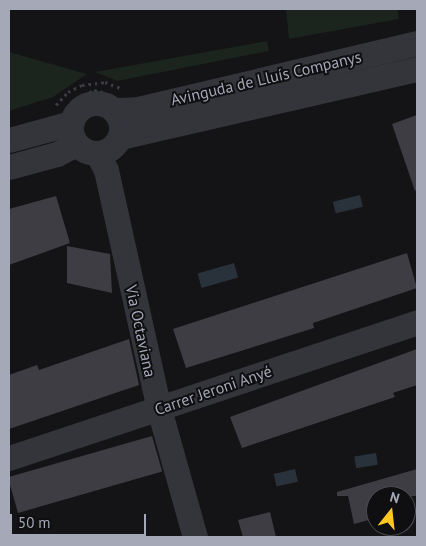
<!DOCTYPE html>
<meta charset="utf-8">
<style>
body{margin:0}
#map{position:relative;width:426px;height:546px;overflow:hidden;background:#141315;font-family:"PT Sans",sans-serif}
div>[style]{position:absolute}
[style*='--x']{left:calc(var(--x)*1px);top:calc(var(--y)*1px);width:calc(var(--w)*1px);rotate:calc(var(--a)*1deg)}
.green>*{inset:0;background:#1b241d}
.water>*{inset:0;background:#29313a;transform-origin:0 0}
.building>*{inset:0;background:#3e3d43;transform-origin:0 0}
.path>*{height:3px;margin-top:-1.5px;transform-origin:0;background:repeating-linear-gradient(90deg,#3a3c42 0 2.5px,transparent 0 6.5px)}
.minor>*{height:25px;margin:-12.5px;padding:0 12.5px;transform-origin:12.5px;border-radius:12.5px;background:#34353b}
.minor>.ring{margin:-12.5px;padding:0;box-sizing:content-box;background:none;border:25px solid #34353b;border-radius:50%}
span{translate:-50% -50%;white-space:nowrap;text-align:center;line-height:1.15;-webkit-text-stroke:4px #0f0e10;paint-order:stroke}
.street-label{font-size:16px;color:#a4a8b7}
.frame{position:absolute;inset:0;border:10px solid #a4a8b7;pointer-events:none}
.north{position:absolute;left:366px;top:486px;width:50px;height:50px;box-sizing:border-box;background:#0f0e10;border:1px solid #4b4c53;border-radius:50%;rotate:16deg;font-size:14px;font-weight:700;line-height:20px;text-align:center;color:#a4a8b7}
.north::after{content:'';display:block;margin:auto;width:18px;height:22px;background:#ffc722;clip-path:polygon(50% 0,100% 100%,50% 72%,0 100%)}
.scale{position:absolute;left:10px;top:514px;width:136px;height:22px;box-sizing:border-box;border:2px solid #a4a8b7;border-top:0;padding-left:6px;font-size:15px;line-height:18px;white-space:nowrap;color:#a4a8b7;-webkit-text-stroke:4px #0f0e10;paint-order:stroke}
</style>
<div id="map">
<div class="green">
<div style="clip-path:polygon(286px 9px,397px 9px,399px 19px,289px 39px)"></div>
<div style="clip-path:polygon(267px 41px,269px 51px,117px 81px,95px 72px)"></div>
<div style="clip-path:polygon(9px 52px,87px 74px,53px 97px,9px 111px)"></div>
</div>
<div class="water">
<div style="left:360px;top:195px;width:12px;height:28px;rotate:76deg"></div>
<div style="left:234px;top:263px;width:15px;height:38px;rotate:74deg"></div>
<div style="left:376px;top:453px;width:12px;height:22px;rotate:81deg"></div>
<div style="left:295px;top:469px;width:13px;height:22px;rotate:77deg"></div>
</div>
<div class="building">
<div style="clip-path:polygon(417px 115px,417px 190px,415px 191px,392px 124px)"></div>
<div style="clip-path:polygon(56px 196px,70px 243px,9px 265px,9px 209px)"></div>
<div style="clip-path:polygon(67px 246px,110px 254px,112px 293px,67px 283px)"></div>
<div style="clip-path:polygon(407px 253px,417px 288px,313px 323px,314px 328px,186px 368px,173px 329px)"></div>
<div style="clip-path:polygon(129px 339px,139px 385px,9px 429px,9px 375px,37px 365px,39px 370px)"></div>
<div style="clip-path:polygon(417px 349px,417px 385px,393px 393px,395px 397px,242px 448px,230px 417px)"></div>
<div style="left:152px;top:436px;width:37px;height:150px;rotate:74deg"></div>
<div style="clip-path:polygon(417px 469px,417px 496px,376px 496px,376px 518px,354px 524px,348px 496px,337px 496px,337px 492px)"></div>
<div style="clip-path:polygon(270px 512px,276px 537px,243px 537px,238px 520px)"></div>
</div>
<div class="path">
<div style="--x:72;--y:101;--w:25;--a:-27"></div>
<div style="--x:94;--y:90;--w:9;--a:13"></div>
<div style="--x:56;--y:105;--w:18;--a:-47"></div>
<div style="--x:68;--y:92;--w:16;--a:-27"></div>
<div style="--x:82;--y:85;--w:23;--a:-7"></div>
<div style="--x:105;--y:82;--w:16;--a:22"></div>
</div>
<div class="minor">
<div class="ring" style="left:71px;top:103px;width:25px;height:25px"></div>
<div style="--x:114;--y:110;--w:24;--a:-2"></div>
<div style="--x:138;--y:109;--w:287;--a:-13.3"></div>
<div style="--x:120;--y:137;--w:305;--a:-12.9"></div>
<div style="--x:9;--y:140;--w:64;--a:-15.3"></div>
<div style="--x:97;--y:153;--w:19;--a:62"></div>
<div style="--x:106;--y:170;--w:245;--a:77.5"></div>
<div style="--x:159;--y:409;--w:133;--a:74.3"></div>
<div style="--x:9;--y:167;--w:50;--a:-15.2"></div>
<div style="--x:57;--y:154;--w:21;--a:-28"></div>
<div style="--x:9;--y:458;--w:430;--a:-18.4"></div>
</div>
<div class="street-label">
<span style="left:266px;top:78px;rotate:-13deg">Avinguda de Lluís Companys</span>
<span style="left:141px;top:331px;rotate:78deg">Via Octaviana</span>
<span style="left:213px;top:390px;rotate:-19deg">Carrer Jeroni Anyé</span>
</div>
<div class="frame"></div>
<div class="north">N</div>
<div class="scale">50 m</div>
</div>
